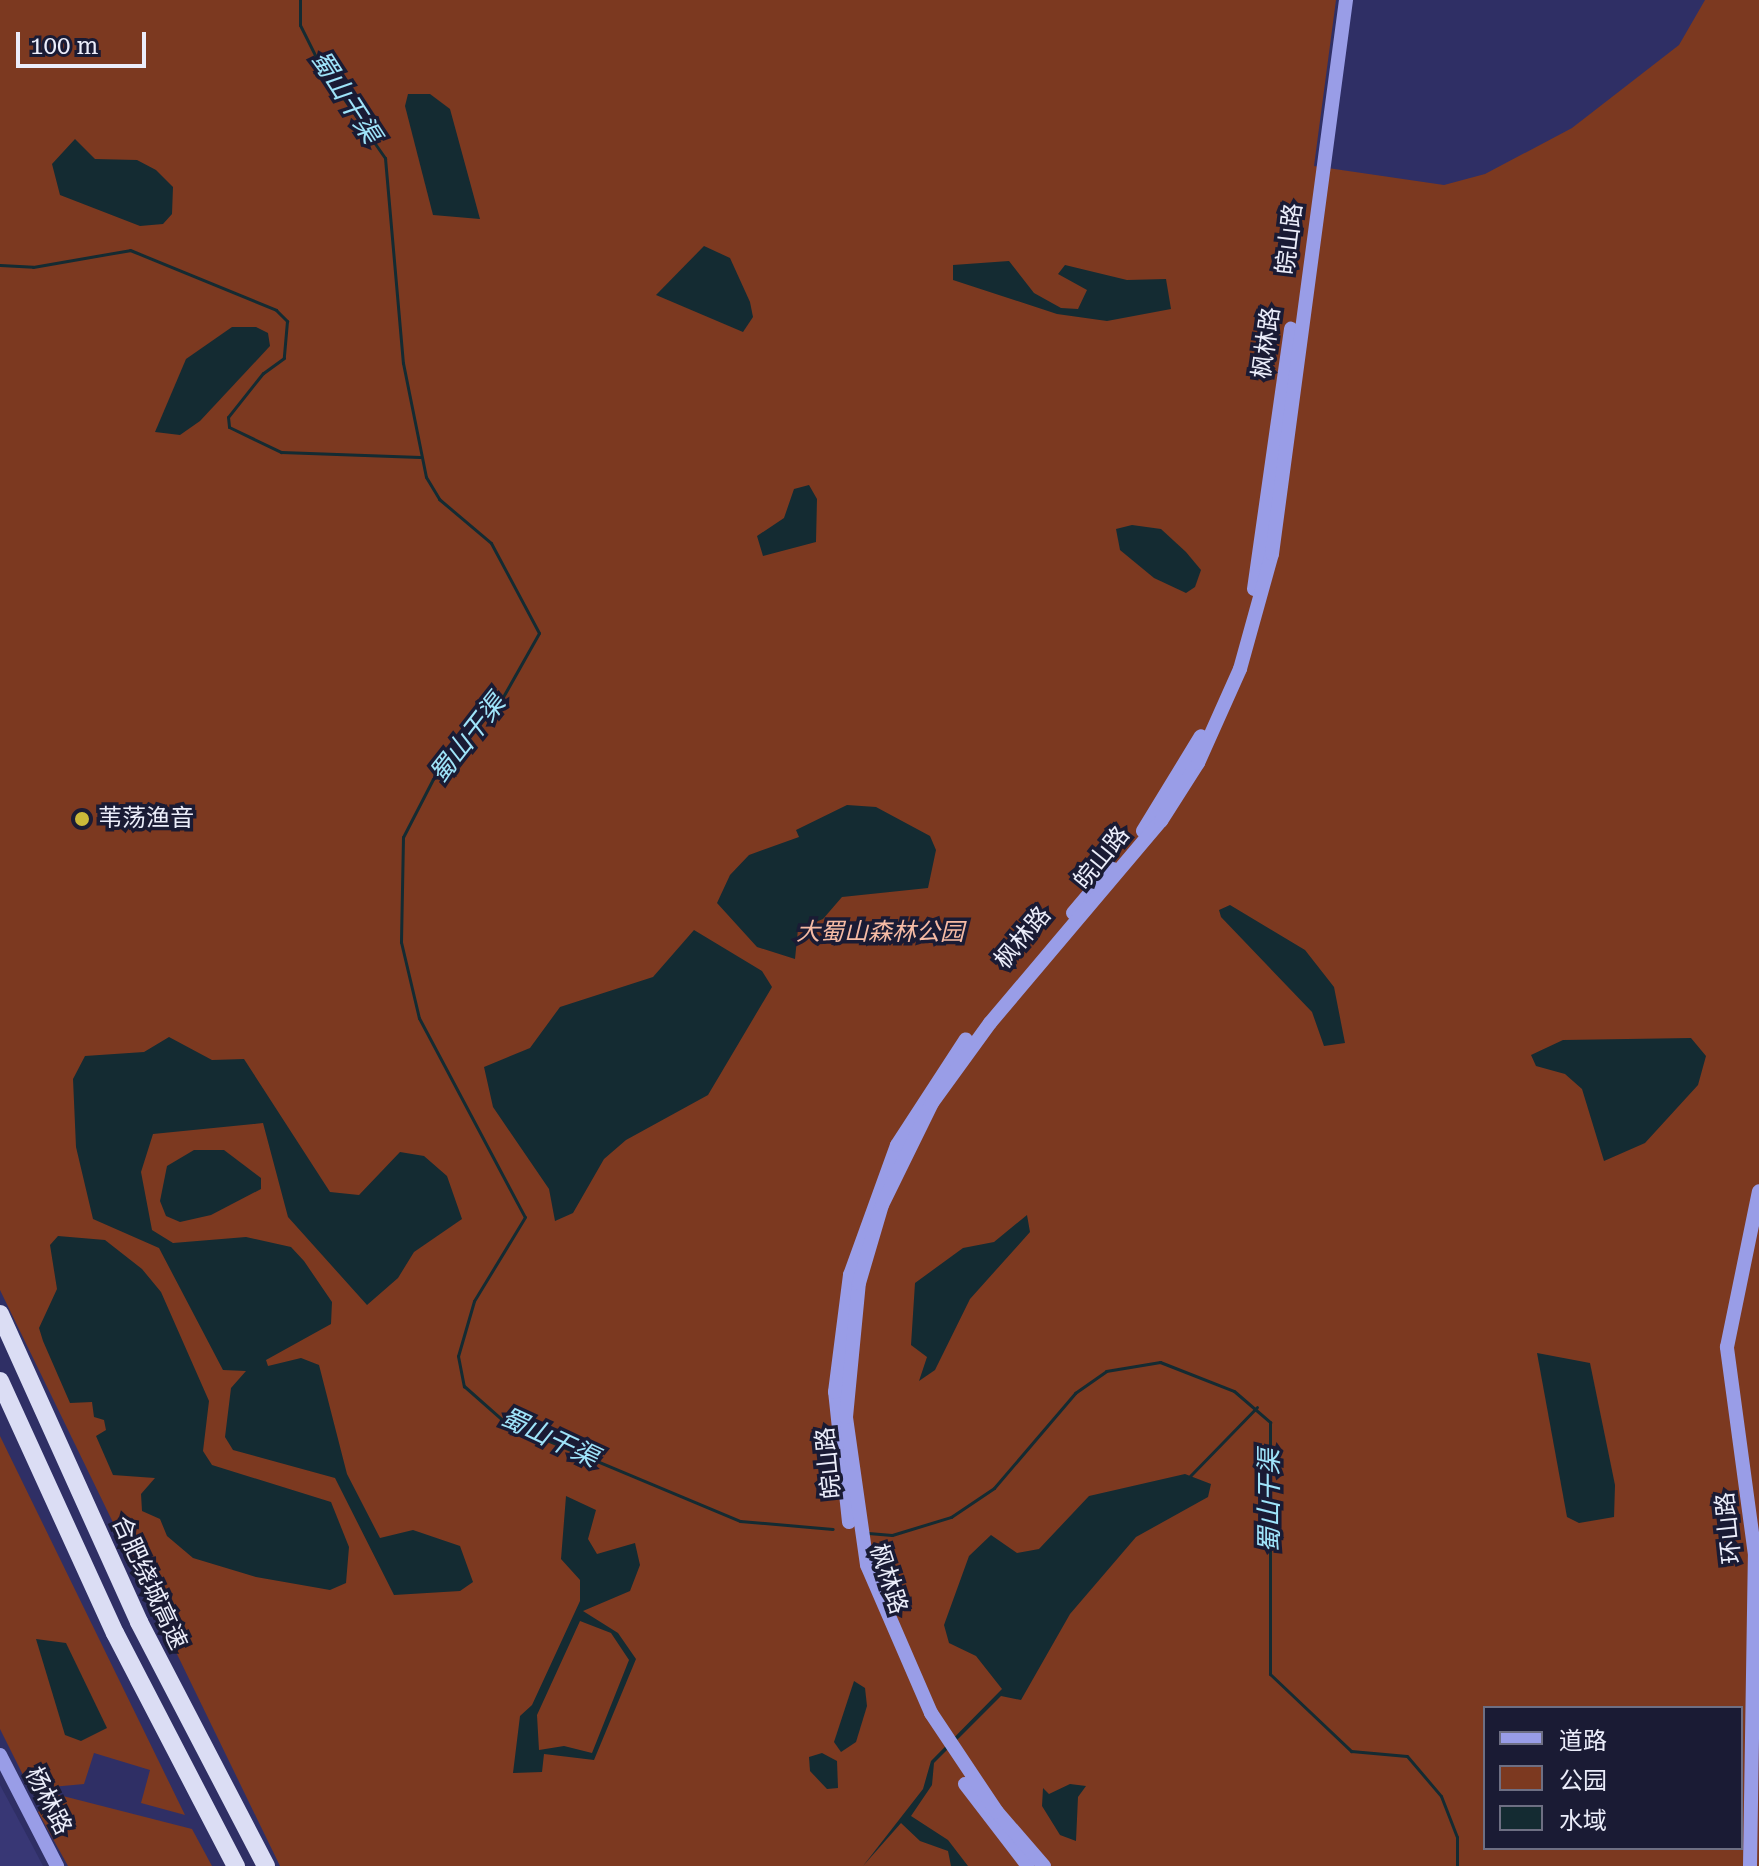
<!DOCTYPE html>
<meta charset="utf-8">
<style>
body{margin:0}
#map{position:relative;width:1759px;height:1866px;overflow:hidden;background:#2f2f65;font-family:"Roboto Serif","Noto Sans SC",serif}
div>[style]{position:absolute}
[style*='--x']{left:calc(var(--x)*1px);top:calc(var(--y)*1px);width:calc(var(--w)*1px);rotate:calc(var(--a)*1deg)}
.built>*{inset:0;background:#383775}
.green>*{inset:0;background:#7c3920}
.water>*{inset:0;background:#142b32}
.stream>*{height:3px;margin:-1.5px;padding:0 1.5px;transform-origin:1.5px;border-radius:1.5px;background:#142b32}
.secondary>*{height:14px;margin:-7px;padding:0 7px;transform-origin:7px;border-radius:7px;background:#999de7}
.highway>*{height:18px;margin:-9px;padding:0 9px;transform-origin:9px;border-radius:9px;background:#dbddf4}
.dots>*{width:22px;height:22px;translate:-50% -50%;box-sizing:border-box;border:4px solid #1a1b34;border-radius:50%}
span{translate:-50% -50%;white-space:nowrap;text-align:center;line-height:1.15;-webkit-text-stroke:7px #1a1b34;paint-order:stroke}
.street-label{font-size:24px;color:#ebedfa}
.poi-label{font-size:24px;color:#ebedfa}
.left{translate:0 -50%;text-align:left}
.park-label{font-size:24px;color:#f6bba5;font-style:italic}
.water-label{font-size:26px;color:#9fe4fa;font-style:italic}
.legend{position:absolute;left:1483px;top:1706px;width:260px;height:144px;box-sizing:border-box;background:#1a1b34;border:2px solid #6e6f83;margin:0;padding:10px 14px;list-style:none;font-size:24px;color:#ebedfa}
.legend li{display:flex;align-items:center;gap:16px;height:40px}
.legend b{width:40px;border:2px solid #6e6f83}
.scale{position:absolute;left:16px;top:32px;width:130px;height:36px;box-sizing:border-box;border:4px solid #ebedfa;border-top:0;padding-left:10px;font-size:24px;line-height:28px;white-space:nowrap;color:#ebedfa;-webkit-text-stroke:6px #1a1b34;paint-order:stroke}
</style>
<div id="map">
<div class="built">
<div style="clip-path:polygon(0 1785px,31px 1843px,43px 1866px,0 1866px)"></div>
</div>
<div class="green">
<div style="clip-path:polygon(evenodd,0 0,1336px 0,1314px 166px,1444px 185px,1485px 174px,1572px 128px,1679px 45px,1705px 0,1759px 0,1759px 1866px,280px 1866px,0 1290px,0 0,1485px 1708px,1741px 1708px,1741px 1848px,1485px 1848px,1485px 1708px)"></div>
<div style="clip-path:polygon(0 1436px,185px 1815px,141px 1803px,150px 1770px,94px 1753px,84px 1784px,30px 1789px,0 1729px)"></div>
<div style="clip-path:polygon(59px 1795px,192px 1829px,212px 1866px,68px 1866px,38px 1812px)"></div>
</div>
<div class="water">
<div style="clip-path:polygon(408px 94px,430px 94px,450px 109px,480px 219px,433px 215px,405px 106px)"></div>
<div style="clip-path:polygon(75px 139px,95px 159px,137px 160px,156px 170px,173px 187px,172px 214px,163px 224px,140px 226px,60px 195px,52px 164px)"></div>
<div style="clip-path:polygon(704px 246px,730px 258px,750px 302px,753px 317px,743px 332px,656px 295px)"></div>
<div style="clip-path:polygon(1009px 261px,1034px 293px,1061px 308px,1078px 309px,1087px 290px,1058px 274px,1065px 265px,1127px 280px,1166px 279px,1171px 309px,1107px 321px,1057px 314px,953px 280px,953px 265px)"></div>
<div style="clip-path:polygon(232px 327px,256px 327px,268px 333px,270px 346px,200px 421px,180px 435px,155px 432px,186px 359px)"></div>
<div style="clip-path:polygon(809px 485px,817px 499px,816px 542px,763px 556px,757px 536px,784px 518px,794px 489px)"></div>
<div style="clip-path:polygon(1132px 525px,1161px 529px,1186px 552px,1201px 570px,1195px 587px,1186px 593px,1154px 578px,1120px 550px,1116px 529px)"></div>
<div style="clip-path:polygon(847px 805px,876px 807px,930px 836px,936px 850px,928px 888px,842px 897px,823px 919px,798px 929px,795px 959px,757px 947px,717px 903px,730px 875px,749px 855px,799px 837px,796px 830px)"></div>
<div style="clip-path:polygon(1230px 905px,1305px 950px,1334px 987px,1345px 1043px,1324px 1046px,1312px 1012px,1221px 917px,1219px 910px)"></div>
<div style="clip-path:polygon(694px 930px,762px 971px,772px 987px,708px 1095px,626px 1140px,604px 1159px,573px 1213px,555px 1221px,549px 1189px,493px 1107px,484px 1067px,530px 1048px,560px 1007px,653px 977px)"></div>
<div style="clip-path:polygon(169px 1037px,212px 1060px,244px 1059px,330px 1192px,359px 1195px,400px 1152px,424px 1156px,447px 1176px,462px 1219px,414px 1252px,398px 1278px,367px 1305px,288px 1217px,263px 1123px,153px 1134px,141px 1172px,152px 1230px,173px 1243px,246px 1237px,291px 1247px,304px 1261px,332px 1302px,331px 1324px,266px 1360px,268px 1366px,301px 1358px,319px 1365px,347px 1474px,380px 1538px,413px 1530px,460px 1546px,473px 1582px,460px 1591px,394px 1595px,335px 1478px,233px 1450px,225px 1437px,231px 1388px,246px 1371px,223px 1370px,159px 1248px,93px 1219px,76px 1147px,73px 1079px,85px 1056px,144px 1052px)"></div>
<div style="clip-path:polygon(1691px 1038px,1706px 1056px,1698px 1085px,1645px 1143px,1604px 1161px,1582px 1089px,1565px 1074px,1536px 1066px,1531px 1055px,1563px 1040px)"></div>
<div style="clip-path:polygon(194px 1150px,224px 1150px,261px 1178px,261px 1189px,211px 1215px,180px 1222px,166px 1216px,160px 1201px,167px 1166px)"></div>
<div style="clip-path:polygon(1027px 1215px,1030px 1232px,970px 1299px,935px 1370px,919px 1381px,927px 1357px,911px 1345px,915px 1283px,963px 1248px,994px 1242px)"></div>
<div style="clip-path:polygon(58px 1236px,105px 1240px,142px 1269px,161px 1292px,209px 1401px,203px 1451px,212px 1465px,331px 1502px,349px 1547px,346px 1583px,330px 1590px,256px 1577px,193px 1558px,167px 1536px,160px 1519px,142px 1511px,141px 1494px,155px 1478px,113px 1475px,96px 1436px,106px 1430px,104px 1420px,94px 1417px,92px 1402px,70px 1403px,43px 1341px,39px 1328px,57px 1289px,50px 1245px)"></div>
<div style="clip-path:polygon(1537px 1353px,1590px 1363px,1615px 1485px,1614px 1517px,1579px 1523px,1567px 1517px)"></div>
<div style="clip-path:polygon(1185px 1474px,1211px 1484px,1208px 1497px,1136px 1537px,1070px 1614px,1021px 1700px,1001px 1696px,934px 1763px,932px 1785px,911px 1816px,948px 1840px,968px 1866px,951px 1866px,948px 1851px,920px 1841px,901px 1823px,863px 1866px,923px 1789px,931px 1761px,1002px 1689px,976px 1656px,949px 1643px,944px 1625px,969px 1556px,991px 1535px,1017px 1553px,1039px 1549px,1089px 1496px)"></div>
<div style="clip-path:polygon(evenodd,566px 1496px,596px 1510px,588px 1539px,597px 1554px,635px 1543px,640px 1565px,630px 1591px,583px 1611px,618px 1633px,636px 1659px,594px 1760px,544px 1754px,542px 1772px,513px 1773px,520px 1716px,532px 1705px,580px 1601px,580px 1580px,561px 1559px,566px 1496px,580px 1621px,611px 1633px,629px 1660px,592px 1753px,564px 1746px,539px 1750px,537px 1715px,580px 1621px)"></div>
<div style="clip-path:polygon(36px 1639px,66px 1643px,107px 1728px,81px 1741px,65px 1735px)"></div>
<div style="clip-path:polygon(854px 1681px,865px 1688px,867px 1706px,856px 1742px,841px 1752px,834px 1742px)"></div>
<div style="clip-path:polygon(822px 1753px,837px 1761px,838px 1788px,827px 1789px,810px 1771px,809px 1757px)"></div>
<div style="clip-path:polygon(1070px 1784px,1086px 1786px,1078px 1797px,1076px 1841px,1060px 1835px,1042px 1806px,1043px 1788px,1049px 1794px)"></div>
</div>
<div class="stream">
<div style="--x:300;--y:0;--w:25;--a:90"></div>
<div style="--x:300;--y:25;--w:42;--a:63.4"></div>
<div style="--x:319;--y:63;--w:116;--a:55.2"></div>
<div style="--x:385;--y:158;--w:206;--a:85"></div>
<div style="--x:403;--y:363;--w:116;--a:78.6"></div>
<div style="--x:426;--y:477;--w:26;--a:59"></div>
<div style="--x:439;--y:499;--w:68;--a:40.2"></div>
<div style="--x:491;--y:543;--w:102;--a:61.9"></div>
<div style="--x:539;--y:633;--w:73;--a:119.4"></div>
<div style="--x:503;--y:697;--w:108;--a:130.5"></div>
<div style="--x:433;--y:779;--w:65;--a:117.3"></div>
<div style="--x:403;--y:837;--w:105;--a:91.1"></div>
<div style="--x:401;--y:942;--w:78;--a:76.7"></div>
<div style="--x:419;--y:1018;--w:225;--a:62"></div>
<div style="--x:525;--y:1217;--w:98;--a:121.3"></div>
<div style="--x:474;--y:1301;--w:57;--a:106.2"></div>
<div style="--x:458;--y:1356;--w:31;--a:79"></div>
<div style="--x:464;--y:1386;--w:56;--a:41.4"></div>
<div style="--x:506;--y:1423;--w:254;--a:22.7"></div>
<div style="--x:740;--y:1521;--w:93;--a:4.9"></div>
<div style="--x:0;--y:265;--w:33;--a:3"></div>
<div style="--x:33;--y:267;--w:98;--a:-9.9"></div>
<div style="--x:130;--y:250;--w:158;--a:22.3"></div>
<div style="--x:276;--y:310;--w:16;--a:45"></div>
<div style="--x:287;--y:321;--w:37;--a:95"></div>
<div style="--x:284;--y:358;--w:26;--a:144"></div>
<div style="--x:263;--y:373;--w:56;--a:128.5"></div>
<div style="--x:228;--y:417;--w:10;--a:84"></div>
<div style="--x:229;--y:427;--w:58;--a:25.7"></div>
<div style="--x:281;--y:452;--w:139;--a:2.1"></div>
<div style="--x:1190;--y:1476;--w:96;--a:-45.8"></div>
<div style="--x:868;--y:1533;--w:24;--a:5"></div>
<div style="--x:892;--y:1535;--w:62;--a:-17"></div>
<div style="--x:951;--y:1517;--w:52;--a:-34"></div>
<div style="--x:994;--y:1488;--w:125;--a:-49.5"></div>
<div style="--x:1075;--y:1393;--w:38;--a:-35"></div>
<div style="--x:1106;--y:1371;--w:55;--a:-9.5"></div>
<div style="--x:1160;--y:1362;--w:79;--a:21.4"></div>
<div style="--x:1234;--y:1391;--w:48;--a:40.7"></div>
<div style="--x:1270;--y:1422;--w:252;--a:90"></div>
<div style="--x:1270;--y:1674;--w:112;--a:43.5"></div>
<div style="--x:1351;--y:1751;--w:56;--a:5.1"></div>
<div style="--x:1407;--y:1756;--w:52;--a:49.6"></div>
<div style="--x:1441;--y:1796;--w:44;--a:68.7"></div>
<div style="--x:1457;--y:1837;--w:29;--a:90"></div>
</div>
<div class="secondary">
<div style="--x:1254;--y:589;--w:263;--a:-81.9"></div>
<div style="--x:1143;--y:831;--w:111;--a:-58.6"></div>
<div style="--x:1073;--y:913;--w:59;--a:-49.8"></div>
<div style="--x:849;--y:1522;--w:131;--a:-96.1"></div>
<div style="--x:835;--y:1392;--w:118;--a:-82.7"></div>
<div style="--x:850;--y:1275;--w:138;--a:-70.1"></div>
<div style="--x:897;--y:1145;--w:126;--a:-56.9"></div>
<div style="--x:0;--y:1755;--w:125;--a:62.8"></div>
<div style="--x:965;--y:1784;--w:103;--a:52.5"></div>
<div style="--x:1044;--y:1866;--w:72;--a:-131"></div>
<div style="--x:997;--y:1812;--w:119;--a:-123.7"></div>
<div style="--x:931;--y:1713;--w:161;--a:-113.4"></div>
<div style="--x:867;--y:1565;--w:149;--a:-98.1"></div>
<div style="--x:846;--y:1417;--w:135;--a:-84.5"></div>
<div style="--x:859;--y:1283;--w:81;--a:-73.6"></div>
<div style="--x:882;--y:1205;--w:114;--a:-63.9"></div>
<div style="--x:932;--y:1103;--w:99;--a:-54.1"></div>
<div style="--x:990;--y:1023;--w:265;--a:-49.8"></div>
<div style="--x:1161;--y:821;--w:69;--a:-57.5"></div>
<div style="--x:1198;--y:763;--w:103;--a:-65.9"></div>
<div style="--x:1240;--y:669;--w:119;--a:-74.5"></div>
<div style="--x:1272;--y:554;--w:559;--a:-82.39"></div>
<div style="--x:1750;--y:1866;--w:311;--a:-89.1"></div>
<div style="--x:1755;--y:1555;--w:210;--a:-97.7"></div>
<div style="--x:1727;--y:1347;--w:159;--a:-78.4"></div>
</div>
<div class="highway">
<div style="--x:0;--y:1314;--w:338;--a:65.7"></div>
<div style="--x:139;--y:1622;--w:275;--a:62.5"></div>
<div style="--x:0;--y:1381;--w:277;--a:65.5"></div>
<div style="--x:115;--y:1633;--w:263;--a:62.6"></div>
</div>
<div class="dots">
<div style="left:82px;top:819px;background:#ccb939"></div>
</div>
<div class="street-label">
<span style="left:1290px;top:239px;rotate:-83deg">皖山路</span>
<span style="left:1267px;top:343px;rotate:-82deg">枫林路</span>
<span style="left:1102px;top:858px;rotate:-51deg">皖山路</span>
<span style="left:1023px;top:938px;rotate:-50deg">枫林路</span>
<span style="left:829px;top:1463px;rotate:-96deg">皖山路</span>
<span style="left:1729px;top:1528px;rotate:-96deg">环山路</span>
<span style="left:888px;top:1579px;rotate:72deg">枫林路</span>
<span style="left:149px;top:1583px;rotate:65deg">合肥绕城高速</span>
<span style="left:48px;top:1801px;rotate:63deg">杨林路</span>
</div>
<div class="poi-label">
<span class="left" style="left:98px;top:819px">苇荡渔音</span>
</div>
<div class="park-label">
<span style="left:880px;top:933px">大蜀山森林公园</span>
</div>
<div class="water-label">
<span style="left:345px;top:97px;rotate:57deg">蜀山干渠</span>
<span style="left:468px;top:739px;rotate:-52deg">蜀山干渠</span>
<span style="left:549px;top:1438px;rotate:25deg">蜀山干渠</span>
<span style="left:1270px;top:1501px;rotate:-90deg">蜀山干渠</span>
</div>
<ul class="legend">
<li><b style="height:10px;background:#999de7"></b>道路</li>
<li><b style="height:22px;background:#7c3920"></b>公园</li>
<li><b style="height:22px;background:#142b32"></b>水域</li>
</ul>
<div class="scale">100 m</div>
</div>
